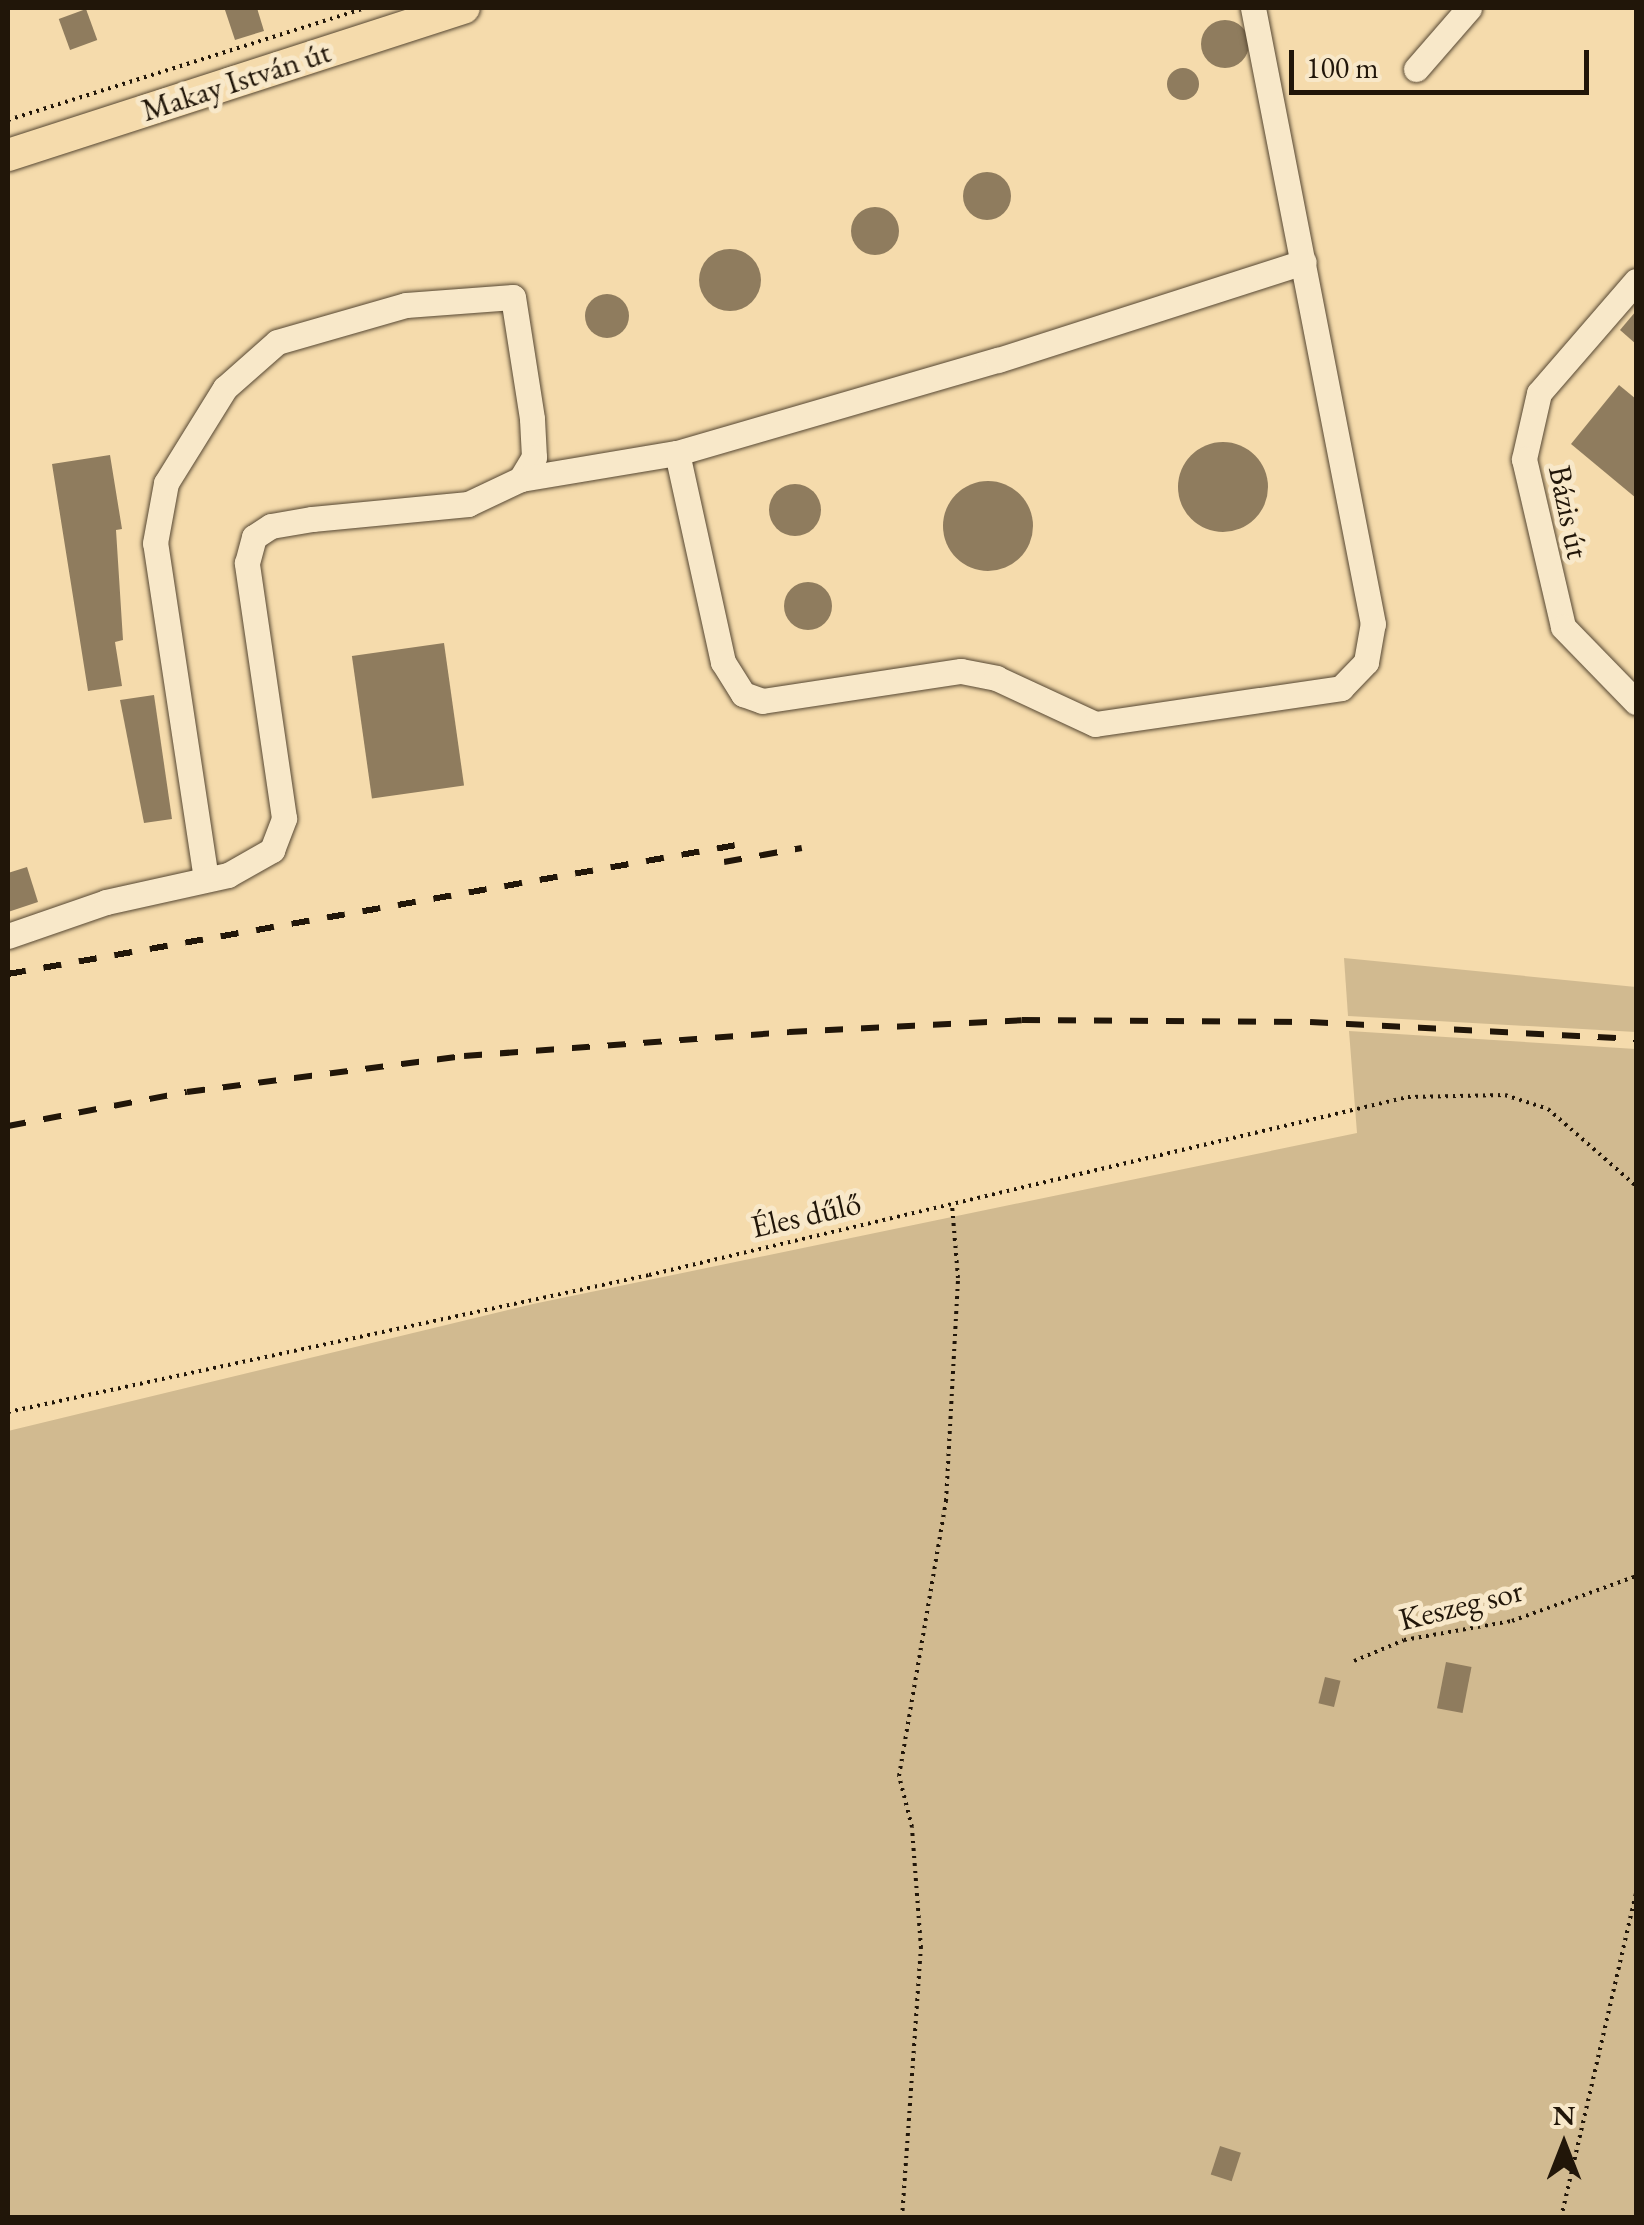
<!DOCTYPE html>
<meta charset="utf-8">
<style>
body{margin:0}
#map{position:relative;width:1644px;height:2225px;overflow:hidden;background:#f5dbac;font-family:"EB Garamond",serif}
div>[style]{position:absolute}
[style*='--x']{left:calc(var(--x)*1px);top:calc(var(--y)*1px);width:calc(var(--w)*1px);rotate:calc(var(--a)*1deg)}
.green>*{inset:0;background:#d1ba90}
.building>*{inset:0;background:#8f7c5e;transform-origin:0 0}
.round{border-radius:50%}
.path>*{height:4px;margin-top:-2px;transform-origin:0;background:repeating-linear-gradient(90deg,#211609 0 2.5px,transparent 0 7.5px)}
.roads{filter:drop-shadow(0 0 2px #564732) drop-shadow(0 0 2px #564732)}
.minor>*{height:25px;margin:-12.5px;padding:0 12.5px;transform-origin:12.5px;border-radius:12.5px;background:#f8e8c9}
.major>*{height:32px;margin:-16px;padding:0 16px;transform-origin:16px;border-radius:16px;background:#f5dbac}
.rail>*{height:6px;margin-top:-3px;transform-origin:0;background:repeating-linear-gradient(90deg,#211609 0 18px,transparent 0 36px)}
span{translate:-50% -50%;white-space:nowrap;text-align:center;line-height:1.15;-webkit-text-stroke:10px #f8e8c9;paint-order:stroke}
.street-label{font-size:32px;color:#211609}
.frame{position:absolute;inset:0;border:10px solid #211609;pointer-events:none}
.north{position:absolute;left:1514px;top:2095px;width:100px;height:100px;-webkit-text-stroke:8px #f8e8c9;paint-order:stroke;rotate:0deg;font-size:28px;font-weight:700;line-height:40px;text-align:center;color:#211609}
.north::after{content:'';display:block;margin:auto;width:35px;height:45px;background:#211609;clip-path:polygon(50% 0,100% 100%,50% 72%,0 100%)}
.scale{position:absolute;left:1289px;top:50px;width:300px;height:45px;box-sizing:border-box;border:5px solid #211609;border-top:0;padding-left:12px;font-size:30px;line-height:35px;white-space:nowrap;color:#211609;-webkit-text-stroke:8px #f8e8c9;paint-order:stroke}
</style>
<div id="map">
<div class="green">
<div style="clip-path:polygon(1344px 958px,1636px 987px,1636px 1032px,1348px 1016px)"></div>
<div style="clip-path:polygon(1349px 1031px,1636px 1049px,1636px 2217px,8px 2217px,8px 1431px,533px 1304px,1357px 1133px)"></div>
</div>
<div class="building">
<div style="clip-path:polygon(233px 8px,257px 8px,264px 31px,235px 40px,225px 10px)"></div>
<div style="left:86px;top:9px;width:33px;height:29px;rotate:70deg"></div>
<div class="round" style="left:1201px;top:20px;width:48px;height:48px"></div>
<div class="round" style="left:1167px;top:68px;width:32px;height:32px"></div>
<div class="round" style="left:963px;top:172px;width:48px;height:48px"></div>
<div class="round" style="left:851px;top:207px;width:48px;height:48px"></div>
<div class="round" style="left:699px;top:249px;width:62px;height:62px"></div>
<div class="round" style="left:585px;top:294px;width:44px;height:44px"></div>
<div style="clip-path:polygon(1636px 311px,1636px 344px,1620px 330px)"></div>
<div style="clip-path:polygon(1619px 385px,1636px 399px,1636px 498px,1571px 444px)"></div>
<div class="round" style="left:1178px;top:442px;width:90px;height:90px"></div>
<div style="clip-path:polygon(110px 455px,122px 529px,116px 530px,123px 640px,115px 642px,122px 686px,88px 691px,52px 464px)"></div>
<div class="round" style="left:943px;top:481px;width:90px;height:90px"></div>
<div class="round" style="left:769px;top:484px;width:52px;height:52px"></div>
<div class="round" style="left:784px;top:582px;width:48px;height:48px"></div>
<div style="left:444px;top:643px;width:144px;height:93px;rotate:82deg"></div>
<div style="clip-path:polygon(154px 695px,172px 819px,144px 823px,120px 700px)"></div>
<div style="clip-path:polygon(27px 867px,38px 902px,8px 912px,8px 873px)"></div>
<div style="left:1446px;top:1662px;width:26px;height:47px;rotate:11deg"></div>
<div style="left:1325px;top:1677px;width:16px;height:27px;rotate:14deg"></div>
<div style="left:1220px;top:2146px;width:22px;height:30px;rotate:18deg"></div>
</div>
<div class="path">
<div style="--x:8;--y:120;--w:375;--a:-17.4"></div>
<div style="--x:8;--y:1412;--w:655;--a:-12.06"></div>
<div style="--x:649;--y:1275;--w:780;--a:-13.2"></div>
<div style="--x:1408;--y:1097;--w:97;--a:-1.2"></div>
<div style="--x:1505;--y:1095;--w:45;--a:18"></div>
<div style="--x:1548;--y:1109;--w:117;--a:41.2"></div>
<div style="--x:1354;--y:1661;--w:54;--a:-22.8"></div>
<div style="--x:1404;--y:1640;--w:110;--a:-10"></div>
<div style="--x:1512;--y:1621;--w:132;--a:-19.9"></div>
<div style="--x:902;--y:2218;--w:271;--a:-86"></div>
<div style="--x:921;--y:1948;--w:121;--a:-94.3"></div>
<div style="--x:912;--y:1827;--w:53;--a:-104.3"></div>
<div style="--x:899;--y:1776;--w:279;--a:-80.3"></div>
<div style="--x:946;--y:1501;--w:223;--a:-86.9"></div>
<div style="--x:958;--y:1278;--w:73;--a:-94.7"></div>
<div style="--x:1561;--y:2218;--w:333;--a:-77"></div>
</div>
<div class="roads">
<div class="minor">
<div style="--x:1416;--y:69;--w:81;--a:-49"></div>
<div style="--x:1636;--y:281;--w:148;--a:130.9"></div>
<div style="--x:1539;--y:393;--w:68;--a:102.8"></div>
<div style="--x:1524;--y:459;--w:172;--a:76.9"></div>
<div style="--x:1563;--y:627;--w:105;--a:45.8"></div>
<div style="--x:677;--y:453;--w:334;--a:-16.2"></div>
<div style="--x:998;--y:360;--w:321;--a:-17.8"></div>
<div style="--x:206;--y:879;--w:340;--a:-98.6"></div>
<div style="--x:155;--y:543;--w:61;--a:-79.6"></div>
<div style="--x:166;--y:483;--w:112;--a:-58.2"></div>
<div style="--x:225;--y:388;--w:69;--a:-41.5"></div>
<div style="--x:277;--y:342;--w:134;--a:-16"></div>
<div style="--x:406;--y:305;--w:107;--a:-4.3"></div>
<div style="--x:513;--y:297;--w:123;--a:81.1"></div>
<div style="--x:532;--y:419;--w:38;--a:87"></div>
<div style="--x:534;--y:457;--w:26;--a:121"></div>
<div style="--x:8;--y:936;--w:104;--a:-19.1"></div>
<div style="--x:106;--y:902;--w:125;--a:-12.5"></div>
<div style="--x:228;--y:875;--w:51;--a:-29.6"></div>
<div style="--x:272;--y:850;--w:34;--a:-69"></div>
<div style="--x:284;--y:818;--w:258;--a:-98.3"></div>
<div style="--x:247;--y:563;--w:27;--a:-75"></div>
<div style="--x:254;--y:537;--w:20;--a:-33"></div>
<div style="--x:271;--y:526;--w:42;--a:-9.7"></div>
<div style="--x:312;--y:519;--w:157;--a:-5.5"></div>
<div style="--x:468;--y:504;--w:59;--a:-25.3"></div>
<div style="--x:521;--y:479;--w:158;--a:-9.5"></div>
<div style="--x:677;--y:453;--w:214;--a:77.6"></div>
<div style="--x:723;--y:662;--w:38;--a:58"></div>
<div style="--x:743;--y:694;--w:20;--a:20"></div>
<div style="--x:762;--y:701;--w:201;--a:-8.6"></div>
<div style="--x:961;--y:671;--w:36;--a:11"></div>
<div style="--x:996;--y:678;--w:109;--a:24.9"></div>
<div style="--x:1095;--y:724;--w:249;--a:-8.3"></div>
<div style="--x:1341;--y:688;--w:36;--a:-46"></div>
<div style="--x:1366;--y:662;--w:39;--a:-80"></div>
<div style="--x:1373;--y:624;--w:628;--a:-101.02"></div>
</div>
<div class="major">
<div style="--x:8;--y:155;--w:479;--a:-17.9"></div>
</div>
</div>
<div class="rail">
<div style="--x:724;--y:862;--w:79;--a:-10.2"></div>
<div style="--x:8;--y:974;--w:745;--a:-10.04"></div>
<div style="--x:8;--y:1126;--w:182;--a:-10.8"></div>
<div style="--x:187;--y:1092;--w:279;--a:-7.4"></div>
<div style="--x:464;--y:1056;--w:326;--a:-4.2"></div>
<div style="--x:789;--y:1032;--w:233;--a:-2.9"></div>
<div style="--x:1022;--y:1020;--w:288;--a:0.4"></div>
<div style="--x:1310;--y:1022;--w:326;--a:3"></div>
</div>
<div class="street-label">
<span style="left:236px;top:81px;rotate:-18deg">Makay István út</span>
<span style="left:1569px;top:512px;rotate:78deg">Bázis út</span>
<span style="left:806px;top:1215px;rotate:-13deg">Éles dűlő</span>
<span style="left:1461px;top:1605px;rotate:-14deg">Keszeg sor</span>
</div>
<div class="frame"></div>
<div class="north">N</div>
<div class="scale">100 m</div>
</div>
